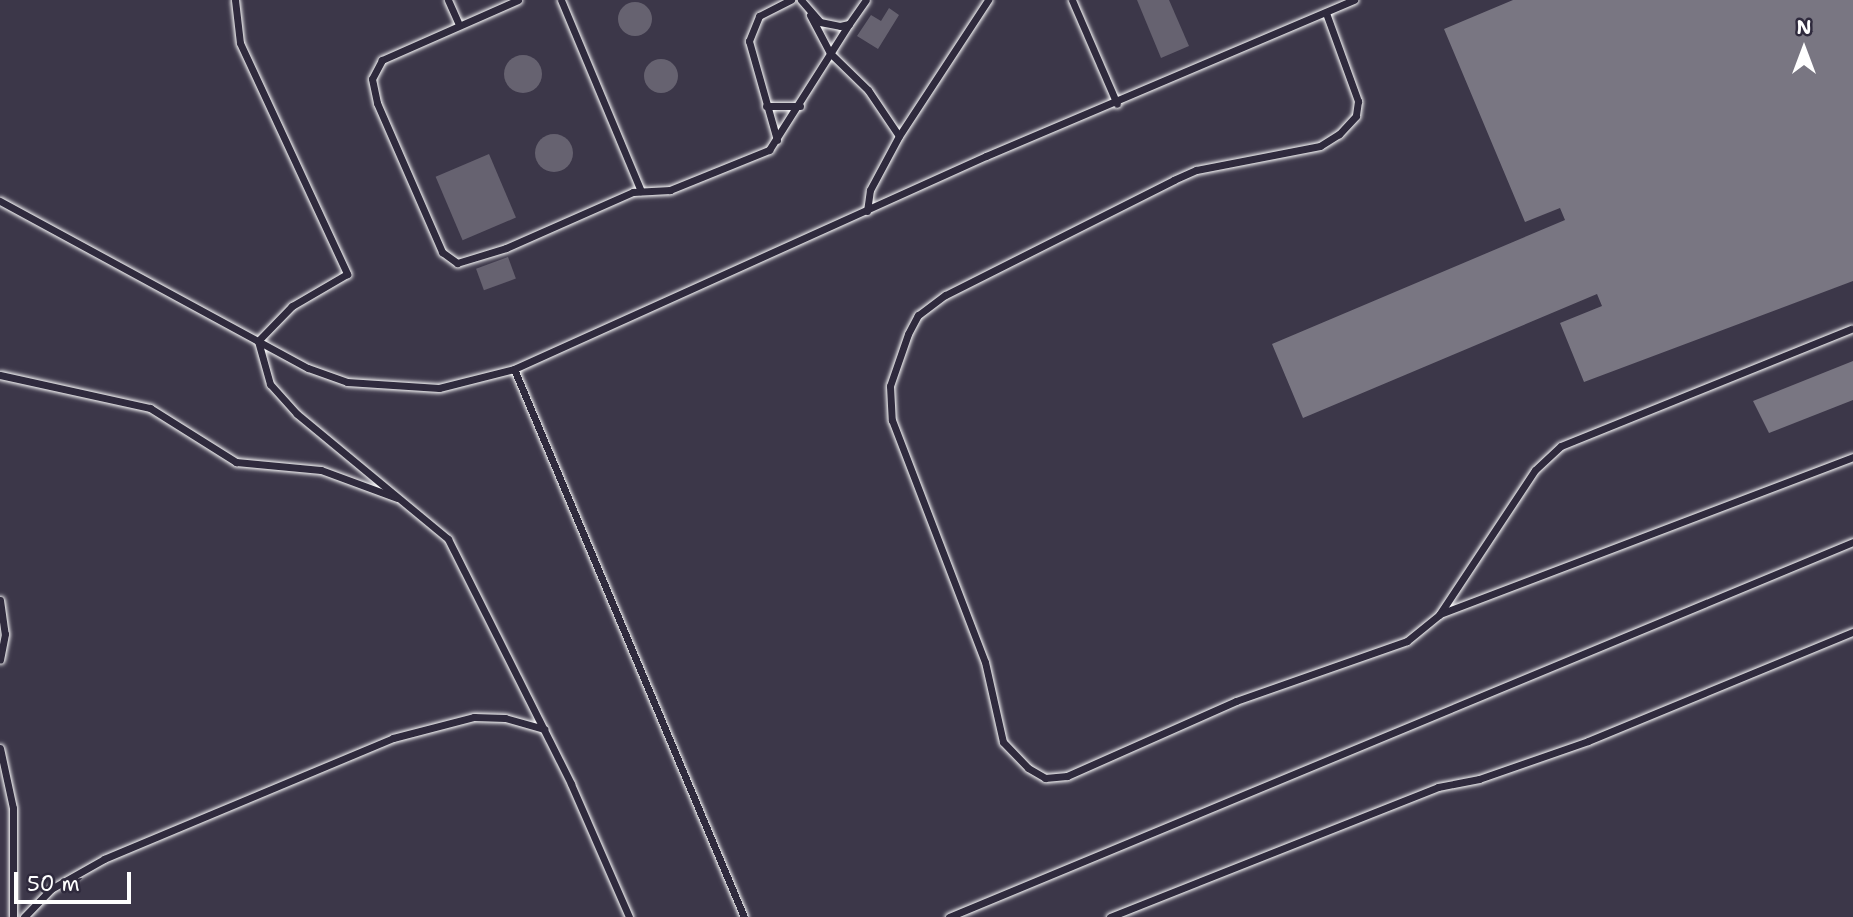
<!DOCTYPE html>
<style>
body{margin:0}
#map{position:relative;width:1853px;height:917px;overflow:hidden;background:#3c3749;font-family:"Shantell Sans",sans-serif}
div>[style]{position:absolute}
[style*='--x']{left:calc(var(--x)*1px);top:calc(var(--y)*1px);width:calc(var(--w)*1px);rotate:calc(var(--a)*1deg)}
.water>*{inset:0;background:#797682}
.building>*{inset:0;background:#666270;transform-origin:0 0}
.round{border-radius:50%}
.roads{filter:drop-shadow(0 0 2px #fff) drop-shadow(0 0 2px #fff)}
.lane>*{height:7px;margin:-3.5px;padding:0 3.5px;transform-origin:3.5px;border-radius:3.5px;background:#2f2a3d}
span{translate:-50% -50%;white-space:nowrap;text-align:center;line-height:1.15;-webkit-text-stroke:6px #2f2a3d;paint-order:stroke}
.north{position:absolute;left:1769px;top:14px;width:70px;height:70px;-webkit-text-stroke:5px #2f2a3d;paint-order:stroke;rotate:0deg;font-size:19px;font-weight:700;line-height:28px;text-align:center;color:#fff}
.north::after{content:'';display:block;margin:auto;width:24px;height:32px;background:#fff;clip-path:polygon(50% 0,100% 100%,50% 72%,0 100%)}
.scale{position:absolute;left:14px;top:872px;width:117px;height:32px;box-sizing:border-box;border:4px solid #fff;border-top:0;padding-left:9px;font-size:21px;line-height:24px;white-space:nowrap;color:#fff;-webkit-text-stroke:5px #2f2a3d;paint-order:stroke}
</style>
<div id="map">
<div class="water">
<div style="clip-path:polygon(1513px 0,1853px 0,1853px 281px,1584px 382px,1560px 323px,1602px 306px,1597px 294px,1303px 418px,1272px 344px,1565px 220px,1560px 208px,1525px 222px,1444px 29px)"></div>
<div style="clip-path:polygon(1853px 361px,1853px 400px,1769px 433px,1753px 401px)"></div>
</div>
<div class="building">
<div style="clip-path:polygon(1137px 0,1169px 0,1189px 46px,1161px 58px)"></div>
<div class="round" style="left:618px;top:2px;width:34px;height:34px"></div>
<div style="clip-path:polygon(889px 8px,899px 15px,878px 49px,857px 36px,871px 15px,881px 21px)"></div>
<div class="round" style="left:504px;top:55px;width:38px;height:38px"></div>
<div class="round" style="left:644px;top:59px;width:34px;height:34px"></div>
<div class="round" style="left:535px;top:134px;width:38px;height:38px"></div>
<div style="left:489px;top:154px;width:69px;height:58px;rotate:67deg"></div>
<div style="left:508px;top:257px;width:23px;height:34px;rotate:70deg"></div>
</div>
<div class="roads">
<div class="lane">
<div style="--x:235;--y:0;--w:43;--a:83.4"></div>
<div style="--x:240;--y:43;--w:255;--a:65.1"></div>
<div style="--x:347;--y:274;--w:64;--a:149.8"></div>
<div style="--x:292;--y:306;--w:49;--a:134.2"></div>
<div style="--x:258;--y:341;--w:45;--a:74.4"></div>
<div style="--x:270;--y:384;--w:40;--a:48"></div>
<div style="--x:297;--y:414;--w:196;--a:39.6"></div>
<div style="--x:448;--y:539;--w:274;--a:63.3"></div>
<div style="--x:571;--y:784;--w:145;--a:66.4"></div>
<div style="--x:448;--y:0;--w:27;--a:66"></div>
<div style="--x:518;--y:0;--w:149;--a:156.2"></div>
<div style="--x:382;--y:60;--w:21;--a:118"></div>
<div style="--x:372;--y:79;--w:25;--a:78"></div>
<div style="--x:377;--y:103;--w:163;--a:66.4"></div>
<div style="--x:442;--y:252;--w:19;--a:36"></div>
<div style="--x:457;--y:263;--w:51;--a:-17"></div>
<div style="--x:506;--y:248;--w:139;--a:-23.8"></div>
<div style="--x:633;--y:192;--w:37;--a:-3"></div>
<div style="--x:670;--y:190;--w:107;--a:-22"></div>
<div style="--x:769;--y:150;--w:149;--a:-57.6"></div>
<div style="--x:561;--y:0;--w:207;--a:67.3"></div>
<div style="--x:801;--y:0;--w:29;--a:49"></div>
<div style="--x:820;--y:22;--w:20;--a:11"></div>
<div style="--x:840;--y:26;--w:9;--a:-13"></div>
<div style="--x:849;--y:24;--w:29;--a:-55"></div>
<div style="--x:1072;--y:0;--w:113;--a:66.6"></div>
<div style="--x:1326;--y:13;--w:94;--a:70"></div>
<div style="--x:1358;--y:101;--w:15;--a:98"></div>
<div style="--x:1356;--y:116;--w:25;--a:133"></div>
<div style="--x:1339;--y:134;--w:22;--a:148"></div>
<div style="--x:1320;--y:146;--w:126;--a:169"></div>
<div style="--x:1196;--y:170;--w:24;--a:156"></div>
<div style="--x:1174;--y:180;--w:256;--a:153.3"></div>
<div style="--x:945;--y:295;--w:34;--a:143"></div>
<div style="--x:918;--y:315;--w:21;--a:118"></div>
<div style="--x:908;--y:334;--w:55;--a:109.1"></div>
<div style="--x:890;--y:386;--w:34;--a:87"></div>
<div style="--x:892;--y:420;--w:259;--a:69"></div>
<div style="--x:985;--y:662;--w:82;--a:77.3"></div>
<div style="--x:1003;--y:742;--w:36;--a:46"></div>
<div style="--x:1028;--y:768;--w:20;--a:30"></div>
<div style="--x:1045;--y:778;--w:22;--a:-5"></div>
<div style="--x:1067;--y:776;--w:185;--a:-23.9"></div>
<div style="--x:1236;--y:701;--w:181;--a:-19.3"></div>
<div style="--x:1407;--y:641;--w:41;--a:-39.1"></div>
<div style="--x:1439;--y:615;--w:174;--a:-56.5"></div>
<div style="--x:1535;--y:470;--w:35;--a:-43"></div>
<div style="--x:1561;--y:446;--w:313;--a:-22"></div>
<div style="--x:810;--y:15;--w:43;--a:62.2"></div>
<div style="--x:830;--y:53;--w:53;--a:44.2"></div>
<div style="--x:868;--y:90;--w:55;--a:56"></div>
<div style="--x:766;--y:106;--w:34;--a:0"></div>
<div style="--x:777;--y:140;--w:103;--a:-105.8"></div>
<div style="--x:749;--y:41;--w:27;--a:-68"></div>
<div style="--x:759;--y:16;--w:36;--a:-27"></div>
<div style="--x:0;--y:201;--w:350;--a:28.5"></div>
<div style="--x:308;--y:368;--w:41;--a:19.7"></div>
<div style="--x:347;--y:382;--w:92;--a:3.7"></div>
<div style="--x:439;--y:388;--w:77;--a:-14.2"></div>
<div style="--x:514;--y:369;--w:518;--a:-24.29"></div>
<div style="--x:986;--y:156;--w:400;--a:-23"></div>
<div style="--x:867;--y:211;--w:21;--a:-82"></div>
<div style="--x:870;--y:190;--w:61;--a:-61.8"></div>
<div style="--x:899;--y:136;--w:163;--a:-56.8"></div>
<div style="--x:514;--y:369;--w:594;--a:67.23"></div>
<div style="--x:0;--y:375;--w:154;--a:12.4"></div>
<div style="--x:150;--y:408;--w:102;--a:32.1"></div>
<div style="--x:236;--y:462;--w:85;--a:5.4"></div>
<div style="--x:321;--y:470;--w:81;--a:20.2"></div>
<div style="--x:0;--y:600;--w:34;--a:82"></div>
<div style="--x:5;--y:634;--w:26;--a:101"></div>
<div style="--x:1440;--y:614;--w:442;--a:-20.8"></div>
<div style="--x:0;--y:748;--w:61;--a:77.8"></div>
<div style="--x:13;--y:808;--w:109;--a:90"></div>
<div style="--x:24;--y:917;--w:39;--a:-46"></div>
<div style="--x:51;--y:889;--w:61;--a:-29.5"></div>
<div style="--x:104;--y:859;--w:313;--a:-22.7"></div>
<div style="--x:393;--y:738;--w:84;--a:-14.5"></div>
<div style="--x:474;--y:717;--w:31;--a:2"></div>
<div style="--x:505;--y:718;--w:41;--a:15.8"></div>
<div style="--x:949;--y:917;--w:979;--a:-22.53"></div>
<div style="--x:1110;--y:917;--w:353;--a:-21.6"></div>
<div style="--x:1438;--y:787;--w:42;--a:-11"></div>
<div style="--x:1479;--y:779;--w:115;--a:-19.2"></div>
<div style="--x:1588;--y:741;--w:287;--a:-22.4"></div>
</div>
</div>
<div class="north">N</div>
<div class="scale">50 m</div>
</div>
